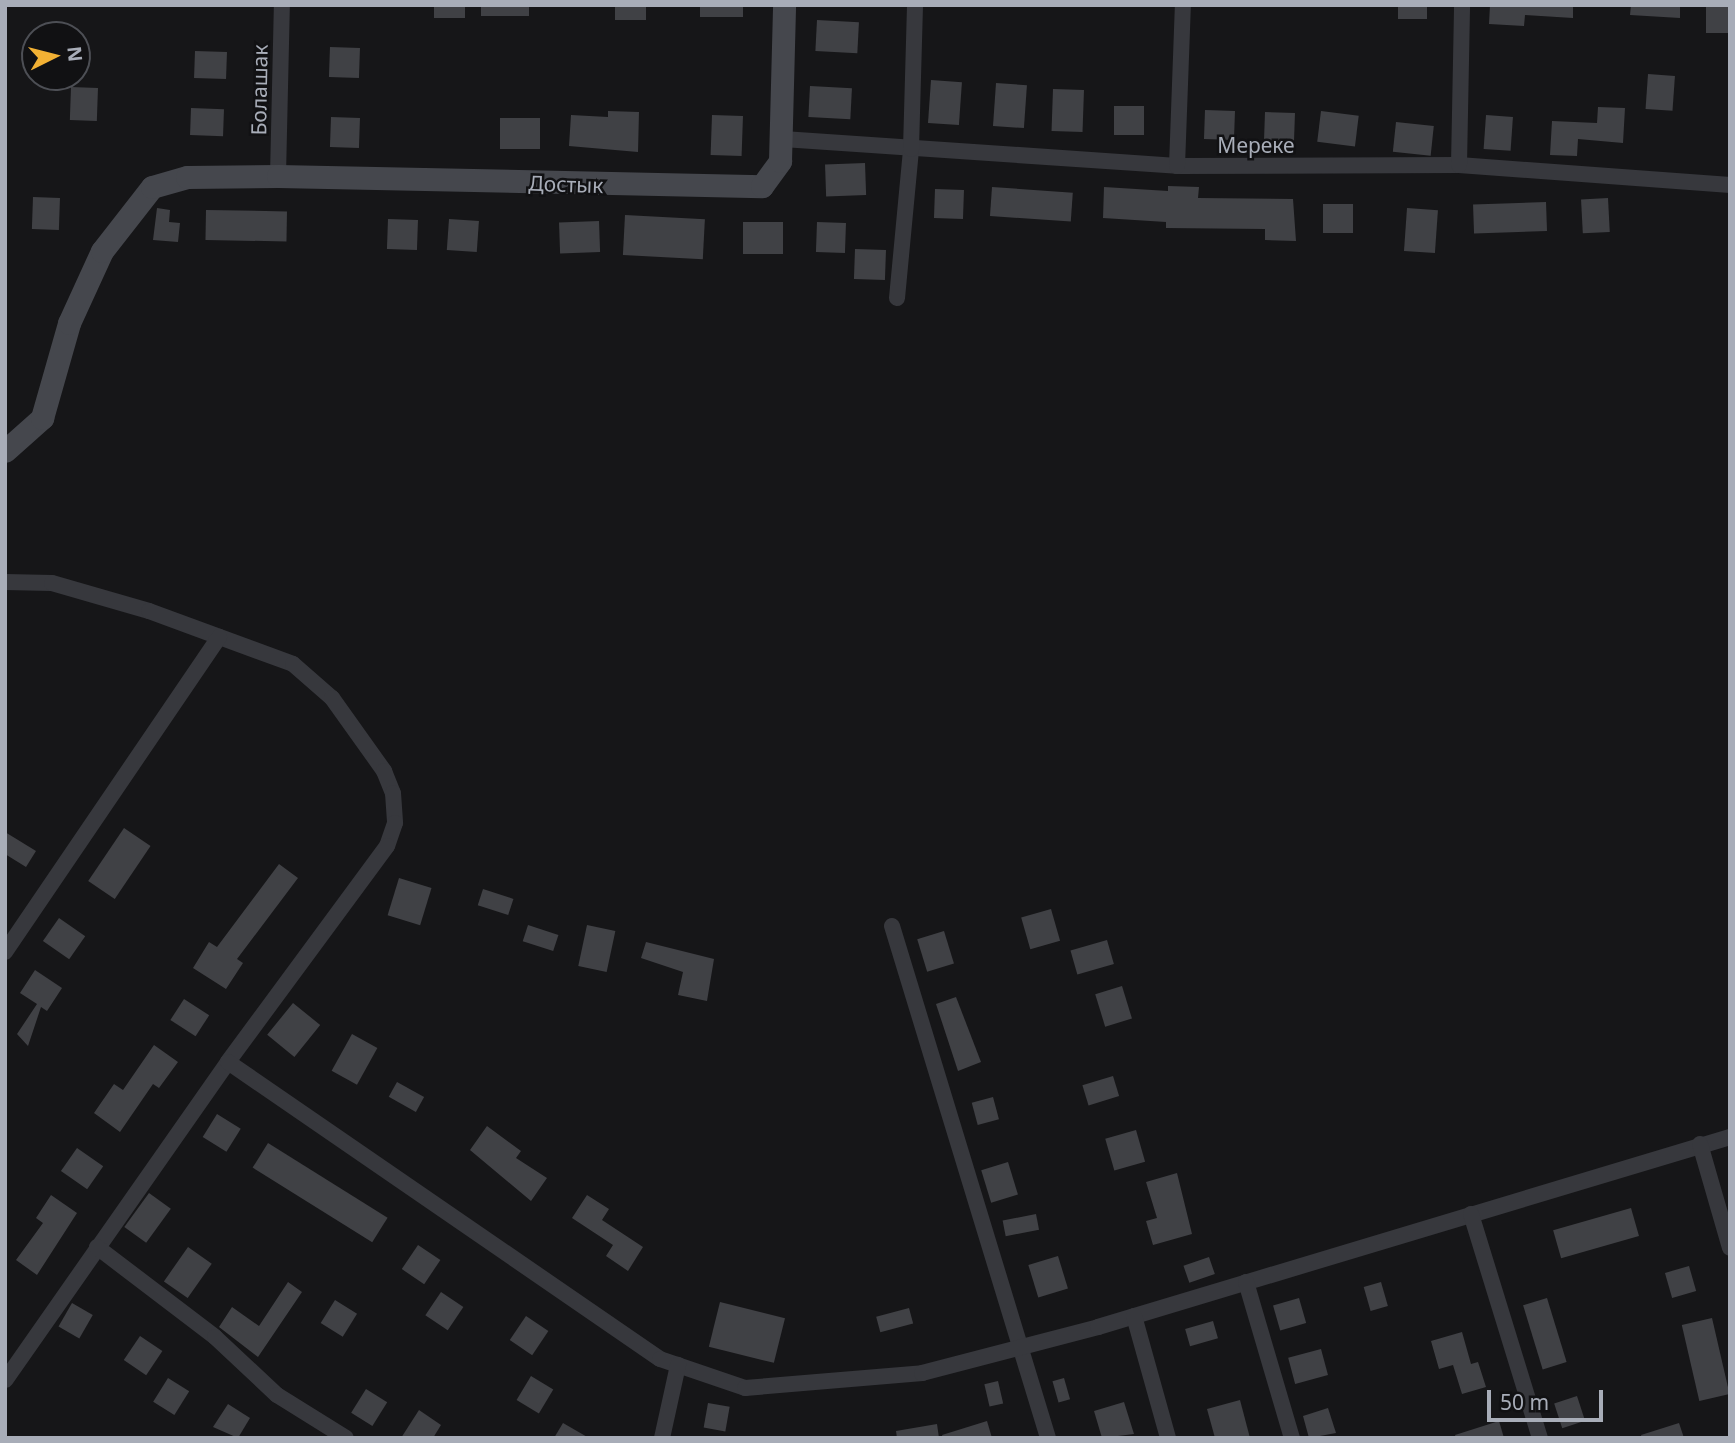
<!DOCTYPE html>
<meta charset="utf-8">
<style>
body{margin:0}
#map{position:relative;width:1735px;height:1443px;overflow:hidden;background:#161618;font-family:"Noto Sans",sans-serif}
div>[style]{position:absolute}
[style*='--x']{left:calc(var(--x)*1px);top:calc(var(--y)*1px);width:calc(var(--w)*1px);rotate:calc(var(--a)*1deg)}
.building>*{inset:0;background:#404145;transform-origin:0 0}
.street>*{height:16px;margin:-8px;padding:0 8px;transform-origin:8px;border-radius:8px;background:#37383d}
.secondary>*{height:23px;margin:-11.5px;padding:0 11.5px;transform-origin:11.5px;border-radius:11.5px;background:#45474d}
span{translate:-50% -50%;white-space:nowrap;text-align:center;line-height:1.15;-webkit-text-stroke:5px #111113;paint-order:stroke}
.street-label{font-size:21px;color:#a8adb8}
.frame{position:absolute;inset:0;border:7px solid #a8adb8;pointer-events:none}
.north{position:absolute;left:21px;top:21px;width:70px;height:70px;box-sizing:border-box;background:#111113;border:2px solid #4d4f55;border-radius:50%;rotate:84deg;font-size:19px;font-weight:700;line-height:28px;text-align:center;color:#a8adb8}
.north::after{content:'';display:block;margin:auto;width:24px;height:32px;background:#f2b134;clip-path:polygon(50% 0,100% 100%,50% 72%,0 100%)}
.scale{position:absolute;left:1487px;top:1390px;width:116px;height:32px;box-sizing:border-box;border:4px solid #a8adb8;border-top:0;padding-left:9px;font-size:21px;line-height:24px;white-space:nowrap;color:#a8adb8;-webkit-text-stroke:5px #111113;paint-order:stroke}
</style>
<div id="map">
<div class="building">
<div style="left:434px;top:5px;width:31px;height:13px"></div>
<div style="left:481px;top:5px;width:48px;height:11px"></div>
<div style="left:615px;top:5px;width:31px;height:15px"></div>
<div style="left:700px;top:5px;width:43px;height:12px"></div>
<div style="left:1398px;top:5px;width:29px;height:14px"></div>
<div style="clip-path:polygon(1490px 5px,1573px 5px,1573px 18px,1525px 15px,1524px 26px,1489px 24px)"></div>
<div style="clip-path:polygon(1631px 5px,1680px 5px,1680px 18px,1630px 15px)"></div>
<div style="left:1706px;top:5px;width:24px;height:28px"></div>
<div style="left:817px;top:20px;width:42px;height:31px;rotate:3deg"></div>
<div style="left:330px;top:47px;width:30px;height:30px;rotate:2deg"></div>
<div style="left:195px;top:51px;width:32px;height:27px;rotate:2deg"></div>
<div style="left:1648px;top:74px;width:27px;height:35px;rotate:4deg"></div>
<div style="left:931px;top:80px;width:31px;height:43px;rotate:4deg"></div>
<div style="left:996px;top:83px;width:31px;height:43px;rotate:4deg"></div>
<div style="left:810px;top:86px;width:42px;height:31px;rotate:3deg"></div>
<div style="left:71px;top:87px;width:27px;height:33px;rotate:2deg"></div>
<div style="left:1053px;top:89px;width:31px;height:42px;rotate:2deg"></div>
<div style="left:1114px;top:106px;width:30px;height:29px"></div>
<div style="clip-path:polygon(1598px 107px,1625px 108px,1623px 143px,1578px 139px,1577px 156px,1550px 155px,1552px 121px,1597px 123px)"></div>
<div style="left:191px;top:108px;width:33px;height:27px;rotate:2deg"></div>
<div style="left:1205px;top:110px;width:30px;height:29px;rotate:2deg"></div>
<div style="clip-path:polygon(608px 111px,639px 112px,638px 152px,569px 146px,571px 115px,608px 117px)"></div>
<div style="left:1321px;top:111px;width:38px;height:31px;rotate:7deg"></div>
<div style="left:1265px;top:112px;width:30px;height:29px;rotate:2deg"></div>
<div style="left:712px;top:115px;width:31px;height:40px;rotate:2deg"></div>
<div style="left:1486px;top:115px;width:27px;height:34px;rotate:4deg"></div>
<div style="left:331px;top:117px;width:29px;height:30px;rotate:2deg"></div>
<div style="left:540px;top:118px;width:31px;height:40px;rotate:90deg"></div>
<div style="left:1396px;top:122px;width:38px;height:30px;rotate:6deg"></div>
<div style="left:865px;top:163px;width:32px;height:40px;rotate:88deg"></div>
<div style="clip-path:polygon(1168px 186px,1199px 187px,1198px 198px,1293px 199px,1296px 241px,1265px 240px,1265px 229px,1166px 228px,1166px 222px,1103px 218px,1104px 187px,1168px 191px)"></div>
<div style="left:992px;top:187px;width:81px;height:29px;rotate:4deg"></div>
<div style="left:935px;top:189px;width:29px;height:29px;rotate:2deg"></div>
<div style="left:33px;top:197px;width:27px;height:32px;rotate:2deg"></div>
<div style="left:1608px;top:198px;width:34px;height:27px;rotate:87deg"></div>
<div style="left:1546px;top:202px;width:29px;height:73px;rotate:88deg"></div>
<div style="left:1323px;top:204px;width:30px;height:29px"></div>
<div style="clip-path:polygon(157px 208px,170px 210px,169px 222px,180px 223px,178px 242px,153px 240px)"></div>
<div style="left:1407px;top:208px;width:31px;height:43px;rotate:4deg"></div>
<div style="left:206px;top:210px;width:81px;height:30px;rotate:1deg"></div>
<div style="left:625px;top:215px;width:80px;height:40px;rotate:3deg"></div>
<div style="left:388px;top:219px;width:30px;height:30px;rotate:2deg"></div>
<div style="left:449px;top:219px;width:30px;height:31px;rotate:4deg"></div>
<div style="left:599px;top:221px;width:31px;height:40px;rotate:88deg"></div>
<div style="left:743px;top:222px;width:40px;height:32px"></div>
<div style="left:817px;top:222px;width:29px;height:30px;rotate:2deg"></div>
<div style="left:855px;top:249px;width:31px;height:30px;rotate:2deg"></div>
<div style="left:124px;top:828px;width:32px;height:64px;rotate:34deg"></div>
<div style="clip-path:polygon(5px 832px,36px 851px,26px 867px,5px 854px)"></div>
<div style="clip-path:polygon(279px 864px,298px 878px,237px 959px,243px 963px,226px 989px,193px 968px,209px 942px,217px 947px)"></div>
<div style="left:399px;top:878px;width:34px;height:39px;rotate:17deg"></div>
<div style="left:483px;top:889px;width:32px;height:17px;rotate:18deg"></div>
<div style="left:1051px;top:909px;width:33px;height:31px;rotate:74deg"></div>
<div style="left:59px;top:918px;width:32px;height:28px;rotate:35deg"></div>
<div style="left:528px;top:925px;width:32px;height:17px;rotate:18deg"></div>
<div style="left:587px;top:925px;width:29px;height:42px;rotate:12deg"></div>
<div style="left:944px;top:931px;width:34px;height:28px;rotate:73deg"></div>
<div style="left:1107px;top:940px;width:25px;height:38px;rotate:74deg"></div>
<div style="clip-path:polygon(646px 942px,714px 959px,707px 1001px,678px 995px,683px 972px,641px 958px)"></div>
<div style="clip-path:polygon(35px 970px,62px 988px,47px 1011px,41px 1007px,28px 1046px,17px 1034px,37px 1004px,20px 993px)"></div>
<div style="left:1122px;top:986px;width:34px;height:28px;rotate:73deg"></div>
<div style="clip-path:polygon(956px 997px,981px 1062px,958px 1071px,936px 1004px)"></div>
<div style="left:184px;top:999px;width:30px;height:25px;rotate:33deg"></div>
<div style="left:293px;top:1003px;width:35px;height:41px;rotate:39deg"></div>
<div style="left:352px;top:1034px;width:29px;height:42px;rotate:29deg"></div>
<div style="clip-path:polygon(154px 1045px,178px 1062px,159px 1088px,153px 1084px,120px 1132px,94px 1113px,114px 1084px,123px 1090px)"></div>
<div style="left:1113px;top:1076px;width:21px;height:32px;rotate:73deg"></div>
<div style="left:397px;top:1082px;width:31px;height:17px;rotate:29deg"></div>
<div style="left:993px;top:1097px;width:23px;height:22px;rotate:75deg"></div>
<div style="left:217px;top:1114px;width:28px;height:27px;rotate:32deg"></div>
<div style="clip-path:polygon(487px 1126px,521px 1151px,516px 1158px,547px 1178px,531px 1201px,470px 1150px)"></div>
<div style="left:1136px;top:1130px;width:33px;height:32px;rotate:74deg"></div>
<div style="left:268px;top:1143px;width:141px;height:29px;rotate:32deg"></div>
<div style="left:77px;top:1148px;width:32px;height:28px;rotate:35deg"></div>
<div style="left:1008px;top:1162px;width:34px;height:28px;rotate:73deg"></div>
<div style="clip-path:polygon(1177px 1173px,1192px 1234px,1153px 1245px,1146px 1221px,1157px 1218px,1146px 1182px)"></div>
<div style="left:149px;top:1193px;width:27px;height:42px;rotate:36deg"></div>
<div style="clip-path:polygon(51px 1195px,77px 1213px,37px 1275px,16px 1260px,43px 1223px,36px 1218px)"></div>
<div style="clip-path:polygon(587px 1195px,609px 1209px,602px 1220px,643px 1247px,628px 1271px,606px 1256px,613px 1245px,572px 1218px)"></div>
<div style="left:1631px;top:1208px;width:29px;height:81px;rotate:74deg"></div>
<div style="left:1036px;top:1214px;width:16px;height:34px;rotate:79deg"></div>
<div style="left:418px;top:1245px;width:27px;height:29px;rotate:34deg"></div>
<div style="left:188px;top:1247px;width:29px;height:42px;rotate:35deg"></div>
<div style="left:1058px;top:1256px;width:34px;height:31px;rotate:73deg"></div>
<div style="left:1209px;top:1257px;width:18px;height:27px;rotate:71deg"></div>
<div style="left:1689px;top:1266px;width:26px;height:25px;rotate:74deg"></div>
<div style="clip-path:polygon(288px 1282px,302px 1292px,258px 1357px,219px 1327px,232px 1307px,259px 1326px)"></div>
<div style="left:1381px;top:1282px;width:25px;height:18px;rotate:74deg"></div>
<div style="left:441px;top:1292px;width:27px;height:28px;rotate:34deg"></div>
<div style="left:1299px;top:1298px;width:26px;height:27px;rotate:74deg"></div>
<div style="left:1547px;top:1298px;width:67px;height:25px;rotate:73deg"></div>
<div style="left:335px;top:1300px;width:26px;height:27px;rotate:32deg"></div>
<div style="left:720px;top:1302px;width:67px;height:46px;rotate:14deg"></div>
<div style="left:72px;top:1303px;width:24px;height:27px;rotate:30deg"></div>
<div style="left:909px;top:1308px;width:16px;height:34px;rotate:75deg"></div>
<div style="left:526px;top:1316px;width:27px;height:29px;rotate:34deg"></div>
<div style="left:1712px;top:1318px;width:78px;height:31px;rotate:77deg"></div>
<div style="left:1213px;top:1321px;width:18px;height:29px;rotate:74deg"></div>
<div style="clip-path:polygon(1462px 1332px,1471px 1364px,1478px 1362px,1486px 1387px,1462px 1394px,1453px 1365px,1439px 1369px,1431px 1341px)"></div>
<div style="left:140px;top:1336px;width:27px;height:29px;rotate:34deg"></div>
<div style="left:1321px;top:1349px;width:27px;height:34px;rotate:75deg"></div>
<div style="left:531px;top:1376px;width:26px;height:28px;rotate:31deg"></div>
<div style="left:168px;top:1378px;width:25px;height:28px;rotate:32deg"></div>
<div style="left:1064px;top:1378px;width:22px;height:12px;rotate:74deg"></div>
<div style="left:998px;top:1381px;width:23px;height:14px;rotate:77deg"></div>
<div style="left:366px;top:1389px;width:25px;height:28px;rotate:32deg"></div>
<div style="left:1577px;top:1396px;width:26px;height:24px;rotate:72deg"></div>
<div style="clip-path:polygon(1240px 1400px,1250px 1438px,1215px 1438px,1207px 1409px)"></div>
<div style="clip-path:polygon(1124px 1402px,1134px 1434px,1102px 1438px,1094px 1411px)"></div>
<div style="left:708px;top:1403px;width:22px;height:25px;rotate:10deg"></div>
<div style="clip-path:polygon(228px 1404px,250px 1418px,238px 1438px,213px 1427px)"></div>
<div style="clip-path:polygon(1328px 1408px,1336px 1433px,1309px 1438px,1303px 1416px)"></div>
<div style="clip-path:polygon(419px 1410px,441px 1425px,433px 1438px,401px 1438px)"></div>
<div style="clip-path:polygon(987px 1421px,992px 1438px,943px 1438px,942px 1435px)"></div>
<div style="clip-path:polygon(1499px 1421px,1504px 1438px,1456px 1438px,1455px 1435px)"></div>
<div style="clip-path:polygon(563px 1423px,589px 1438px,554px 1438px)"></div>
<div style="clip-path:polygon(1679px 1423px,1684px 1438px,1642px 1438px,1641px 1435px)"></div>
<div style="clip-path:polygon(937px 1424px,939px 1438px,897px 1438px,896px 1431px)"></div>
</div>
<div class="street">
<div style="--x:783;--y:139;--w:395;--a:3.9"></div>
<div style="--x:1177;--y:166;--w:282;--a:-0.2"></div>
<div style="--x:1459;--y:165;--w:272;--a:4.2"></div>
<div style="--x:1459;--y:165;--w:160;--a:-88.9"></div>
<div style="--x:1177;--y:166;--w:161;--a:-87.9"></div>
<div style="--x:278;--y:176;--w:171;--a:-88.7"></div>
<div style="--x:897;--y:298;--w:150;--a:-84.6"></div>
<div style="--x:911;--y:149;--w:144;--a:-88.4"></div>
<div style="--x:5;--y:582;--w:47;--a:1.2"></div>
<div style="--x:52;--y:583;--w:101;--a:16.1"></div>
<div style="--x:149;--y:611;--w:153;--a:20.2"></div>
<div style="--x:293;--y:664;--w:52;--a:41.1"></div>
<div style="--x:332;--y:698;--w:90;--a:54.5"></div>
<div style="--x:384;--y:771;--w:24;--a:68"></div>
<div style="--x:393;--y:793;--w:30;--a:86"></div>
<div style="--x:395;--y:823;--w:24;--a:109"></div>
<div style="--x:387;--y:846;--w:268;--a:126.4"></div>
<div style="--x:228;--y:1062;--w:388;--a:125"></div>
<div style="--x:892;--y:926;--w:535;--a:73.05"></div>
<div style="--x:5;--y:952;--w:381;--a:-55.8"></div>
<div style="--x:228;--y:1062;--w:524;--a:34.51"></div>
<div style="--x:660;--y:1359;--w:90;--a:18.8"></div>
<div style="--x:745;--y:1388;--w:178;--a:-4.8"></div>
<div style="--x:922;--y:1373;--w:182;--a:-14.6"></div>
<div style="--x:1098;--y:1327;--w:660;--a:-16.73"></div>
<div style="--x:1700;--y:1144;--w:108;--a:73.9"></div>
<div style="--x:1471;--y:1214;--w:234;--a:72.9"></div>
<div style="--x:97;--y:1247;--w:148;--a:37.3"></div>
<div style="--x:215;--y:1337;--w:85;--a:43.1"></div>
<div style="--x:277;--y:1395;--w:81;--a:31.9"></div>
<div style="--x:1246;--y:1282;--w:163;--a:73.6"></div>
<div style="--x:1134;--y:1316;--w:127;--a:74.4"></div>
<div style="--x:662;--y:1438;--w:75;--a:-77.6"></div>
</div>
<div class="secondary">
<div style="--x:5;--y:451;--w:50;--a:-41.7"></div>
<div style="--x:42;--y:418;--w:99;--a:-74.1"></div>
<div style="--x:69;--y:323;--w:79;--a:-65.4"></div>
<div style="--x:102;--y:251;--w:81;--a:-52"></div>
<div style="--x:152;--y:187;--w:36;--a:-16"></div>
<div style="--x:187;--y:177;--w:91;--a:-0.6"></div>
<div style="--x:278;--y:176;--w:484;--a:1.2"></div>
<div style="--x:762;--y:186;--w:31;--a:-54"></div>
<div style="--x:780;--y:161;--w:156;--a:-88.5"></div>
</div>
<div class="street-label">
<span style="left:259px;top:90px;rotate:-89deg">Болашак</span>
<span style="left:1256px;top:145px">Мереке</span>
<span style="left:566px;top:184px;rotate:2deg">Достык</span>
</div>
<div class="frame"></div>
<div class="north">N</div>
<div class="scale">50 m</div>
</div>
